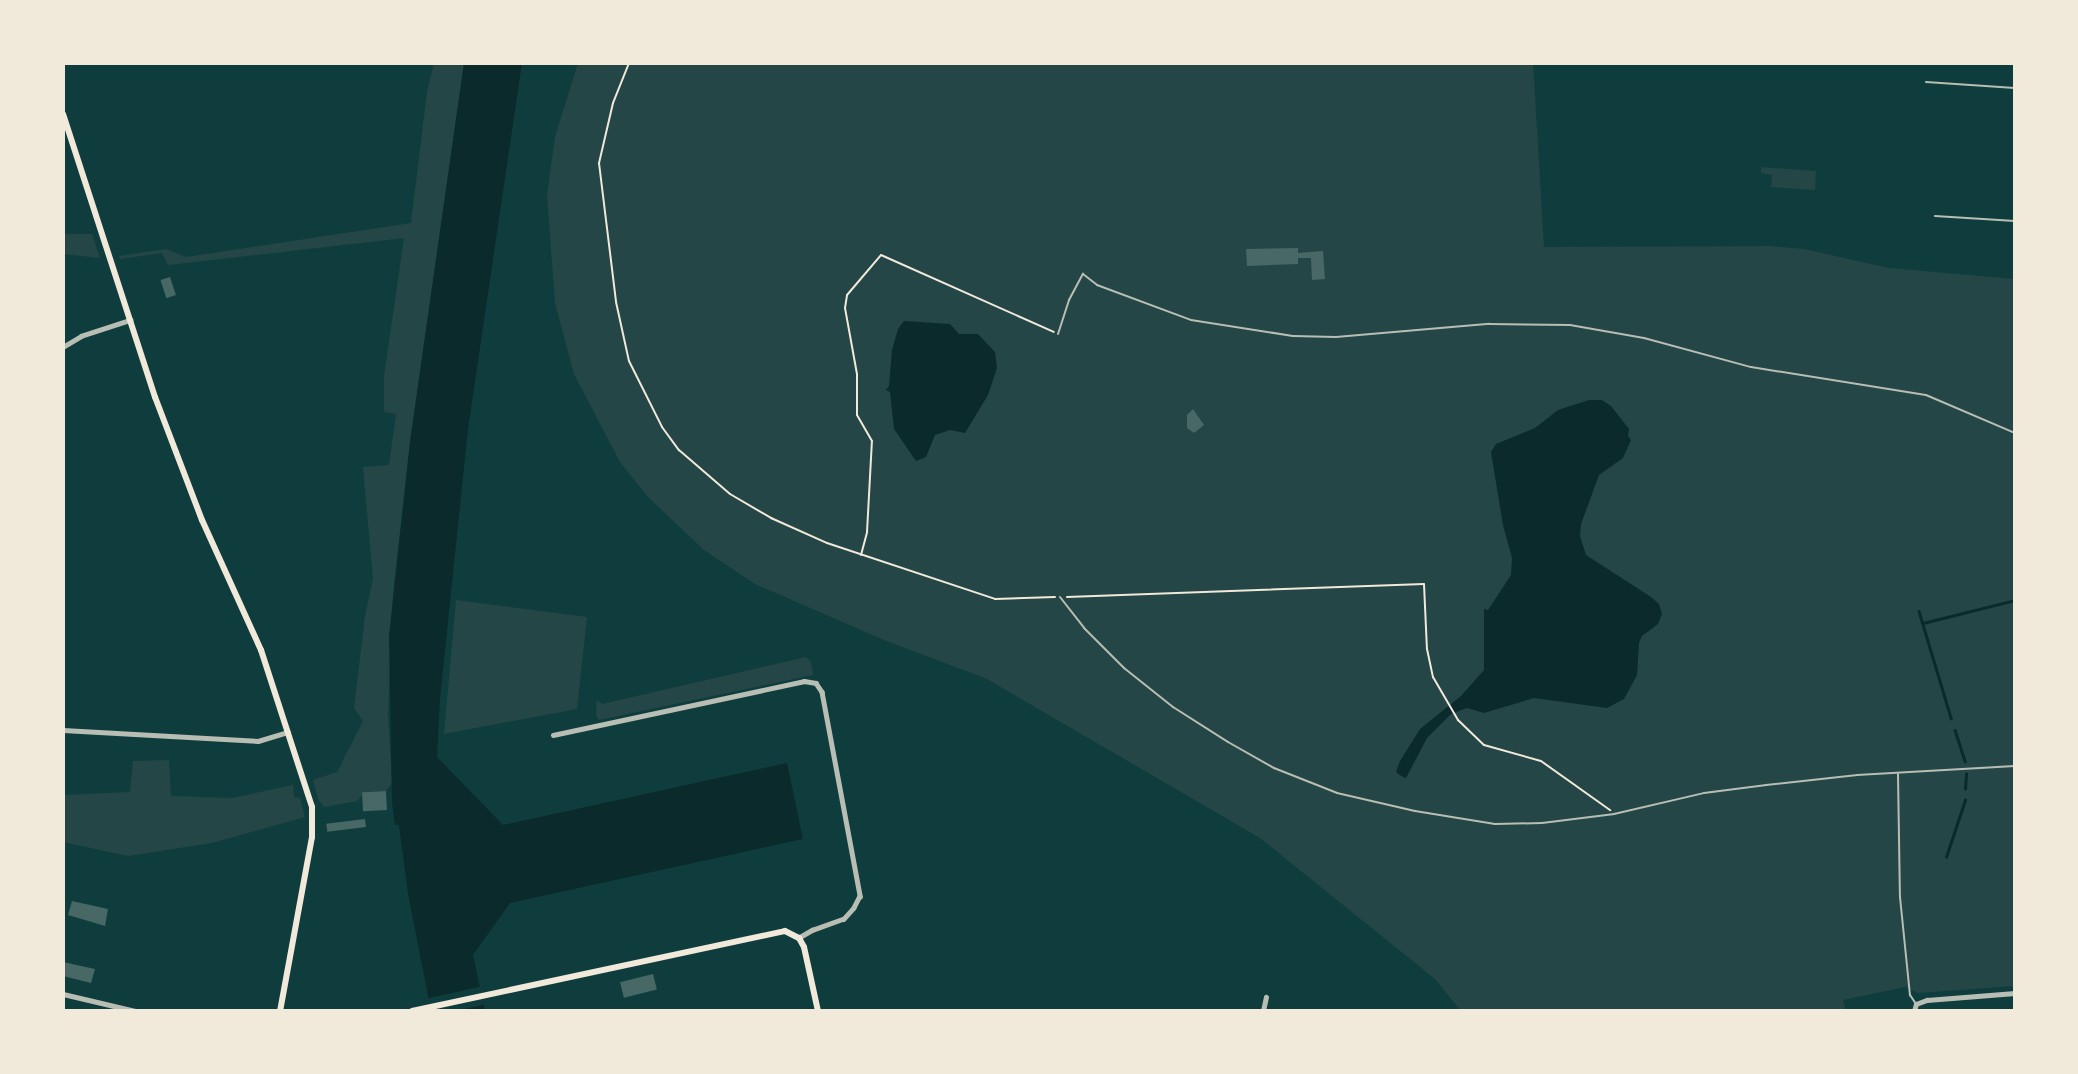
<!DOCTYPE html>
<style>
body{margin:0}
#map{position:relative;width:2078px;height:1074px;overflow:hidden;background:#0f3d3e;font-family:Quicksand,sans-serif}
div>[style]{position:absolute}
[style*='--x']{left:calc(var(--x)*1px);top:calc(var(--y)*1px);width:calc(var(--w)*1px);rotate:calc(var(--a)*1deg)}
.green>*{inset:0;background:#244646}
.water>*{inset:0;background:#0a2a2b}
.pier>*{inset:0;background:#0f3d3e}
.stream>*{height:2.5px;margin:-1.25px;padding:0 1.25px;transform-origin:1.25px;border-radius:1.25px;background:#0a2a2b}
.building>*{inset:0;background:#486865;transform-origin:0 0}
.path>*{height:2px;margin:-1px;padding:0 1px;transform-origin:1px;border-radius:1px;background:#f1e9da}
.service>*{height:2px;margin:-1px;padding:0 1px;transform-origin:1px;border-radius:1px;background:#b8beb3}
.minor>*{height:4.5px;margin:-2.25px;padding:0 2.25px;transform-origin:2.25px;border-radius:2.25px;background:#b8beb3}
.tertiary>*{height:5px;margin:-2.5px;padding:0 2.5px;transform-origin:2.5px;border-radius:2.5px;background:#b8beb3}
.secondary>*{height:6px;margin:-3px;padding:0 3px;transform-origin:3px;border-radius:3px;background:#f1e9da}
span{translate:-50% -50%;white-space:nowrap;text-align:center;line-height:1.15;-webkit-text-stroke:5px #f1e9da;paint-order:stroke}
.frame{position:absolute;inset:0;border:65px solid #f1e9da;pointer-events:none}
</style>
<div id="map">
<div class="green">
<div style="clip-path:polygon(434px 63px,464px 63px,410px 442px,393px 594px,388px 713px,392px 783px,386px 791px,365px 792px,357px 801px,325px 807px,319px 801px,313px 780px,337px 772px,363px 721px,354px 708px,365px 616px,373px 579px,363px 467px,389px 465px,396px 414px,384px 412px,384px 376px,404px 238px,168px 265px,162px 253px,120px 259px,119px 256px,166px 249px,186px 257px,411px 223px,427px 92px)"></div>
<div style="clip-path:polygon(578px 63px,1533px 63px,1544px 247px,1769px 246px,1804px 249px,1889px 268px,2015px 279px,2015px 986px,1918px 993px,1905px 987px,1843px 1000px,1846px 1011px,1461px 1011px,1435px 979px,1260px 838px,987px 679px,884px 640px,755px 584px,704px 550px,649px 498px,620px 462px,574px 374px,555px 303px,547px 195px,555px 137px)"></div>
<div style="clip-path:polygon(1761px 167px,1816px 171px,1815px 190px,1771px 187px,1772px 175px,1761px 173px)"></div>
<div style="clip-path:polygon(63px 234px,92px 234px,100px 258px,63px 254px)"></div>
<div style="clip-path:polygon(456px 600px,587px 617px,577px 709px,444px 734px)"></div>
<div style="clip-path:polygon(806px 657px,811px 662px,813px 675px,599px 720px,596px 715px,597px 700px,602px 704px)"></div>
<div style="clip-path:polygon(169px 760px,171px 796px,232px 798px,293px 785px,294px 797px,300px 798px,305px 817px,212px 843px,128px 856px,63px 842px,63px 795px,130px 792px,133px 761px)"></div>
</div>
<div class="water">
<div style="clip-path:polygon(464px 63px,522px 63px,468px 429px,440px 699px,437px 757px,503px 825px,787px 763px,803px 839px,510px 903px,473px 955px,485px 1011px,431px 1011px,408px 894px,399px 825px,395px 825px,392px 803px,389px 636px,410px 442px)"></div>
<div style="clip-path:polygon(904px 321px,950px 324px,959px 334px,978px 334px,995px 352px,997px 368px,988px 395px,965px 433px,950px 430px,935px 435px,926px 457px,916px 461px,894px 429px,890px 392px,886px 390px,889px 386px,892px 350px,898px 329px)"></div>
<div style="clip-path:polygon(1589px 400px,1602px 400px,1611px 406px,1629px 429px,1628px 436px,1631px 440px,1623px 458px,1599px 475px,1581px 524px,1580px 536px,1586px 555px,1651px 597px,1659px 604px,1662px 614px,1658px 624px,1642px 636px,1639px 643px,1637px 675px,1624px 699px,1607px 708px,1534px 698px,1484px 713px,1467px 708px,1451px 714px,1427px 738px,1406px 778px,1401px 776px,1396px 772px,1400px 761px,1420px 729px,1461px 696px,1484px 670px,1484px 609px,1488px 610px,1511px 575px,1512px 558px,1503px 525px,1491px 452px,1496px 444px,1535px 428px,1558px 410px)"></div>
</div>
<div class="pier">
<div style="clip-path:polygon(483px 986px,487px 1004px,456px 1011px,427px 1011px,425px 999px)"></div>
</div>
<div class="stream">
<div style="--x:1919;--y:611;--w:112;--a:73.3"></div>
<div style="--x:1923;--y:623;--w:95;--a:-14"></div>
<div style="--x:1955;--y:730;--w:33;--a:72"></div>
<div style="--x:1965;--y:789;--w:15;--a:-86"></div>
<div style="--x:1946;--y:857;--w:60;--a:-71.6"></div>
</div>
<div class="building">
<div style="clip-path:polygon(1298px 248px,1298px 253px,1323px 251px,1325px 279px,1312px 280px,1311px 258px,1298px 258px,1298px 264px,1247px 266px,1246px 249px)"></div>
<div style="left:170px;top:277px;width:19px;height:10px;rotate:72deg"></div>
<div style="clip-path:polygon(1193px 409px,1204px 425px,1194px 433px,1187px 428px,1187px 415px)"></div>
<div style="left:386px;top:791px;width:19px;height:24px;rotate:87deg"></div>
<div style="left:365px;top:819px;width:8px;height:39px;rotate:83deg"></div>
<div style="clip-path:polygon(72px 901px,108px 909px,105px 926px,68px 915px)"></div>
<div style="clip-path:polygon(63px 962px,95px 969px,91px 983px,63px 976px)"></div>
<div style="left:653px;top:974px;width:16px;height:34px;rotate:76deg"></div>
</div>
<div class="path">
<div style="--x:629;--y:63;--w:43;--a:111.8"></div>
<div style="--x:613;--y:103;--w:62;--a:103.1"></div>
<div style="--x:599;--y:163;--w:140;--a:83"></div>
<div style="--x:616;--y:302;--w:60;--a:77.6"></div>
<div style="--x:629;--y:361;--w:74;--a:63.4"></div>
<div style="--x:662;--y:427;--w:29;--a:54"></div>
<div style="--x:679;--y:450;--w:67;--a:40.8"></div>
<div style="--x:730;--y:494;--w:48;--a:30.3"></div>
<div style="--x:771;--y:518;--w:61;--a:24.1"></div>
<div style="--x:827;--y:543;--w:177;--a:18.4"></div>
<div style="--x:995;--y:599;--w:60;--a:-1.9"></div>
<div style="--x:861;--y:555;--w:24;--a:-75"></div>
<div style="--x:867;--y:532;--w:91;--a:-86.9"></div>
<div style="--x:872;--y:441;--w:30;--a:-120"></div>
<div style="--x:857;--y:415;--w:41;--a:-90"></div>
<div style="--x:857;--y:374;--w:67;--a:-100.3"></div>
<div style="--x:845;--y:308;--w:13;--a:-81"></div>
<div style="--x:847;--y:295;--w:52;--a:-49.6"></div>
<div style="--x:881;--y:255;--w:189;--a:24"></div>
<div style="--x:1067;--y:597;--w:357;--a:-2.1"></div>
<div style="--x:1424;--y:584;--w:65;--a:87.4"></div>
<div style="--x:1427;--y:649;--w:29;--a:78"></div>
<div style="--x:1433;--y:677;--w:50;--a:59.8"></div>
<div style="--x:1458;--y:720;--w:36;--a:44"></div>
<div style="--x:1484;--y:745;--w:59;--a:15.7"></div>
<div style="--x:1541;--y:761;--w:85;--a:35.4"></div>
</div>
<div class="service">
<div style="--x:1926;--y:82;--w:89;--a:3.9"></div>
<div style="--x:1935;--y:216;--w:80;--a:3.6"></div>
<div style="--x:1058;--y:334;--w:36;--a:-72"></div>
<div style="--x:1069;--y:300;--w:30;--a:-62"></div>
<div style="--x:1083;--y:274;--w:18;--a:38"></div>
<div style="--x:1097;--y:285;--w:100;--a:20.4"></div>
<div style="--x:1191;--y:320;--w:103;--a:8.9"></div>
<div style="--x:1293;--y:336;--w:43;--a:1.3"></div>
<div style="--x:1336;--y:337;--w:154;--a:-4.9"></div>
<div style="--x:1489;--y:324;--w:81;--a:0.7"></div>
<div style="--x:1570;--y:325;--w:75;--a:10"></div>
<div style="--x:1644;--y:338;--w:111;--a:15.2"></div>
<div style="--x:1751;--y:367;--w:177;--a:9.1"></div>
<div style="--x:1926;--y:395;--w:97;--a:23.1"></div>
<div style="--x:1060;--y:597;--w:39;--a:52"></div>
<div style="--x:1084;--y:628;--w:57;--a:45"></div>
<div style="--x:1124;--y:668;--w:63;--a:38.5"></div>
<div style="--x:1173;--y:707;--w:65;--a:32.5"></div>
<div style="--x:1228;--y:742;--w:53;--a:29.5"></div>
<div style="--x:1274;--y:768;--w:68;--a:21.6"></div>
<div style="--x:1337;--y:793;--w:80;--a:13"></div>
<div style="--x:1415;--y:811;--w:81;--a:9.2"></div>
<div style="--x:1495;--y:824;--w:47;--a:-1.2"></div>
<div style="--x:1542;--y:823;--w:73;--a:-7.1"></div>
<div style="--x:1614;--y:814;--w:92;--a:-13.1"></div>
<div style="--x:1704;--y:793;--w:63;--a:-7.4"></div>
<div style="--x:1766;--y:785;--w:92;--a:-6.3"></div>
<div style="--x:1857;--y:775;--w:158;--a:-3.3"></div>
<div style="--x:1898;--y:774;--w:123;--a:89.1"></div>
<div style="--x:1900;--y:897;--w:99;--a:84.2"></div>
<div style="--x:1910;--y:995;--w:11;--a:56"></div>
</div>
<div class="minor">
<div style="--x:63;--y:347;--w:21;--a:-31"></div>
<div style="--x:81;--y:336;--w:52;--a:-18.1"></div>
<div style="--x:63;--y:730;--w:195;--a:3.2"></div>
<div style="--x:258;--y:741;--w:31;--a:-17"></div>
<div style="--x:553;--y:735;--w:257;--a:-12.1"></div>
<div style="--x:804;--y:681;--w:12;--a:9"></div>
<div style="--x:816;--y:683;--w:11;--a:56"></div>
<div style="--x:822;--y:692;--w:208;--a:79.4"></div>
<div style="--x:860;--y:896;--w:13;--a:117"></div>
<div style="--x:854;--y:908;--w:15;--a:132"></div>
<div style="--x:844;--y:919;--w:33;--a:160"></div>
<div style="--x:813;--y:930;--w:16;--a:150"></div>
<div style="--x:1263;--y:1011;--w:14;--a:-78"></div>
<div style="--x:1914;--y:1011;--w:7;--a:-74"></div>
<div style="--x:1916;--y:1004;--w:12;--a:-20"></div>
<div style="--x:1927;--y:1000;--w:88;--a:-4.5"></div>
</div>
<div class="tertiary">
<div style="--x:63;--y:994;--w:74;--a:13.3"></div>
</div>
<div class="secondary">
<div style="--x:63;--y:114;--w:298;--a:72"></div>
<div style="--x:155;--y:397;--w:132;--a:69.1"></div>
<div style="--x:202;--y:520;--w:143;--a:65.6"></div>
<div style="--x:261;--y:650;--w:165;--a:72"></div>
<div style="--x:312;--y:807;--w:30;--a:90"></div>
<div style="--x:312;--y:837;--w:177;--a:100.4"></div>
<div style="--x:412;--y:1011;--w:381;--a:-12.1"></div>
<div style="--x:785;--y:931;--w:16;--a:27"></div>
<div style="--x:799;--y:938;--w:10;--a:61"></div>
<div style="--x:804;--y:947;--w:66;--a:77.7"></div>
</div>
<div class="frame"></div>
</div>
